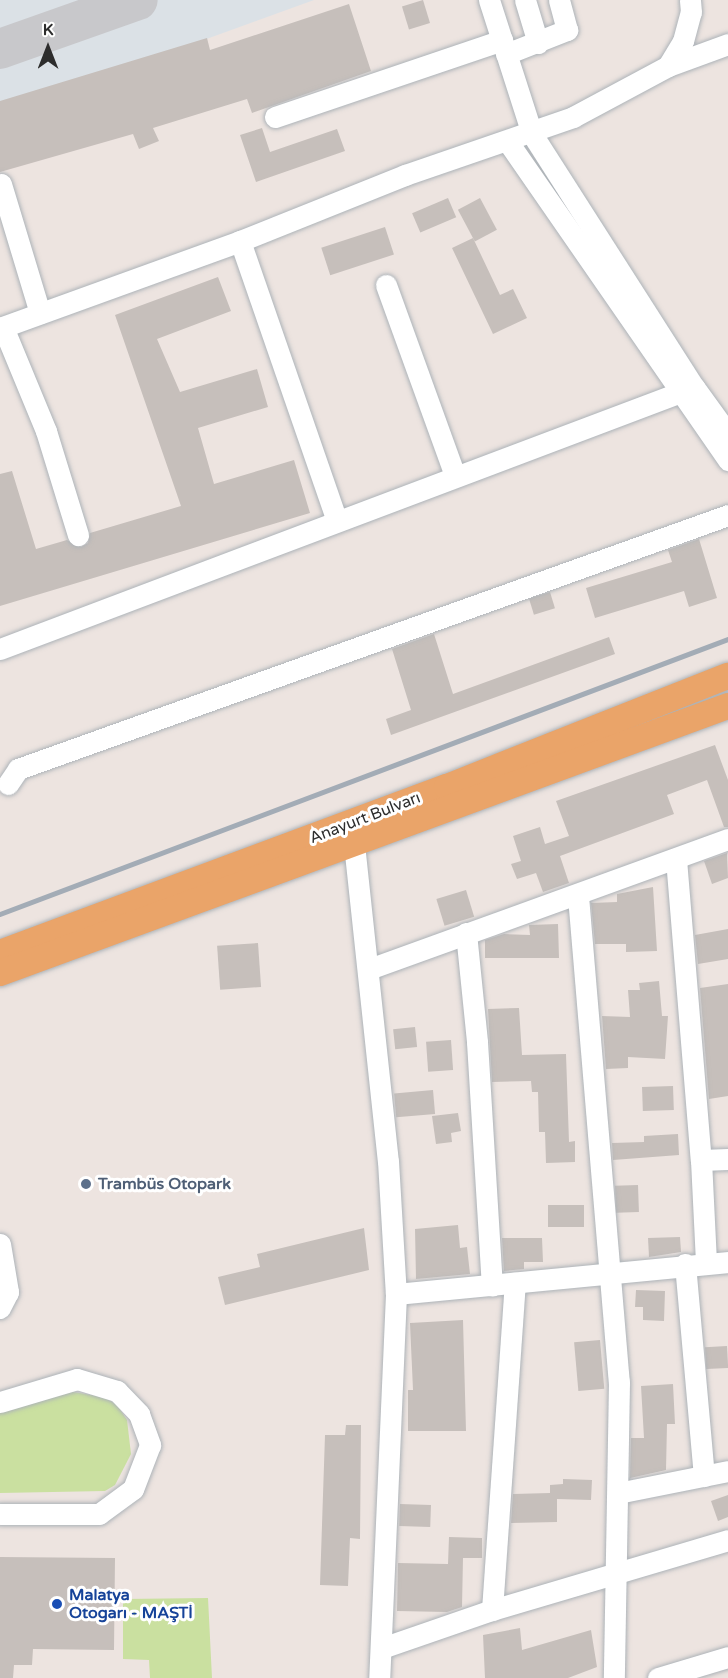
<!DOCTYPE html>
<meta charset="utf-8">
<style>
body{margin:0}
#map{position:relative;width:728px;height:1678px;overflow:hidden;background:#ede4e0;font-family:"Varela Round",sans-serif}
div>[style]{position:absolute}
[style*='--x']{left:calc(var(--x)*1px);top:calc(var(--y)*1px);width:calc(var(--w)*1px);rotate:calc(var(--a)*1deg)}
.airport>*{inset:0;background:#dbe1e6}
.green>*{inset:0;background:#cae0a0}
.taxiway>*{height:40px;margin:-20px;padding:0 20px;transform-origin:20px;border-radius:20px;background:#c8c8cb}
.building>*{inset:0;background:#c6bfbb;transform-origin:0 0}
.roads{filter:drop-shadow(0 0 2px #adb3b8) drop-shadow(0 0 2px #adb3b8)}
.minor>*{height:21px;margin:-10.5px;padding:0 10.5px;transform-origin:10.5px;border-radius:10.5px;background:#fff}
.major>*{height:26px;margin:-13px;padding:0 13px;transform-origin:13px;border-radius:13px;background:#eaa469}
.rail>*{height:4.5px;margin:-2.25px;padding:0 2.25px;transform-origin:2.25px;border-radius:2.25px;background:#a3acb6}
.dots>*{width:16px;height:16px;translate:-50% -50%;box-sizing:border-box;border:3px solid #fff;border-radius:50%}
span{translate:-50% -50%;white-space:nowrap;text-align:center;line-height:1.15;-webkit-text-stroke:6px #fff;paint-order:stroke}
.street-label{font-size:16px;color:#2d2d2d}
.service-label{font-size:16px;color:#4e5e75;font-weight:700}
.left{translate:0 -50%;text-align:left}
.transit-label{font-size:16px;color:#164399;font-weight:700}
.north{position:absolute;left:18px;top:18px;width:60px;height:60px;-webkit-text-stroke:4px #fff;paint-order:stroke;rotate:0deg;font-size:16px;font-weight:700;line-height:24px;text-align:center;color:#2d2d2d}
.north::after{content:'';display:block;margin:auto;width:21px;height:27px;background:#2d2d2d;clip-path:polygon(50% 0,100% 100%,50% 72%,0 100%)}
</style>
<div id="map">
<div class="airport">
<div style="clip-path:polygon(0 0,314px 0,0 114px)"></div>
</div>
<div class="green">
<div style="clip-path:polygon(67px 1391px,104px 1397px,117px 1405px,127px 1420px,131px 1454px,115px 1485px,105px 1491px,0 1493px,0 1412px)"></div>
<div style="clip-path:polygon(208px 1598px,212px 1678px,150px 1678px,149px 1660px,123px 1659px,123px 1599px)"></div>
</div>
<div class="taxiway">
<div style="--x:0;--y:49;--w:146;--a:-19.5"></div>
</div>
<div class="building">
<div style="left:423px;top:0;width:24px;height:22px;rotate:73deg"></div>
<div style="clip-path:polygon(349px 4px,371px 71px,252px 113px,247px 99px,153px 128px,159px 141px,139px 149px,133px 134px,0 172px,0 101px,207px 38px,210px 50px)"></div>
<div style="clip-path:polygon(262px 128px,270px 152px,337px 129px,345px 151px,256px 182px,240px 135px)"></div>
<div style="left:448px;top:198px;width:21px;height:39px;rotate:67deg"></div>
<div style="left:480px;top:198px;width:36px;height:25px;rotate:62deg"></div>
<div style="left:385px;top:227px;width:29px;height:67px;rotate:72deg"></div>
<div style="clip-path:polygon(473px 238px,500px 295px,513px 289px,527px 318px,493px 334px,452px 248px)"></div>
<div style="clip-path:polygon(218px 277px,231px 311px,157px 339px,180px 392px,257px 369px,268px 407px,198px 428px,214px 484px,294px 460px,310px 513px,0 606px,0 474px,12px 471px,36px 549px,67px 540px,81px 547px,88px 543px,90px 533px,181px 506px,115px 315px)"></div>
<div style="clip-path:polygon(699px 539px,717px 598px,689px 607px,684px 591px,595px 618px,586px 588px,672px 562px,668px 550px)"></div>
<div style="left:550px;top:592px;width:17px;height:22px;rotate:73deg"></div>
<div style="clip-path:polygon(434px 634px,453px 694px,609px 637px,615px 654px,391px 735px,386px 719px,411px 710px,392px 649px)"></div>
<div style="clip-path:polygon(715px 745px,728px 780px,728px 827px,724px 827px,707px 780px,667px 795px,674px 814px,560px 856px,569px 883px,543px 892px,536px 873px,517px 879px,511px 864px,521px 861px,513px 836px,540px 827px,545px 844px,569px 836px,556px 801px)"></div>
<div style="clip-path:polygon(727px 853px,728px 878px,712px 884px,704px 861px)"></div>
<div style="clip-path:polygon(653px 887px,657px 951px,626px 952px,626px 944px,595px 944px,591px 903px,617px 902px,617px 894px)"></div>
<div style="left:466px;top:890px;width:28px;height:31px;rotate:73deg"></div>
<div style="clip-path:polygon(558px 924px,559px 958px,485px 958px,485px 940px,504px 934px,530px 935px,529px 925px)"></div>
<div style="clip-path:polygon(728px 929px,728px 959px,698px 964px,695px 935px)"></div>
<div style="left:258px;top:943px;width:44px;height:41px;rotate:86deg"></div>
<div style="clip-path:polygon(659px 981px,662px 1016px,668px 1016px,665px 1059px,628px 1057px,628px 1068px,606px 1069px,602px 1016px,630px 1017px,628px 990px,640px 990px,639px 983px)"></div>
<div style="clip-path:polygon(728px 984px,728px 1096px,709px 1099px,700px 988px)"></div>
<div style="clip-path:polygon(519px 1008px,522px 1055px,566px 1054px,569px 1142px,575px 1141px,575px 1162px,546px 1163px,545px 1132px,539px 1132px,538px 1092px,532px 1092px,531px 1081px,492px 1082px,488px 1009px)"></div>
<div style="left:415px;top:1027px;width:20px;height:22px;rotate:84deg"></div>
<div style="left:451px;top:1040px;width:30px;height:25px;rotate:86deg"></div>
<div style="left:673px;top:1086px;width:24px;height:31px;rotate:88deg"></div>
<div style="left:433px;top:1090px;width:24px;height:39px;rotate:85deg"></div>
<div style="clip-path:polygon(458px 1113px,461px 1131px,451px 1133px,452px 1142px,436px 1144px,432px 1116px)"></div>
<div style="clip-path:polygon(678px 1134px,679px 1155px,613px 1160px,612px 1143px,644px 1142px,644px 1136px)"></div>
<div style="left:638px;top:1185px;width:27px;height:23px;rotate:88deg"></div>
<div style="left:584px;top:1205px;width:22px;height:36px;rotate:90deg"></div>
<div style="clip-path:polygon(458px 1225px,460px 1248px,467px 1247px,470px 1274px,416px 1279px,415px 1229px)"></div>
<div style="clip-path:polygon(364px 1228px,369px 1270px,225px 1305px,218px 1277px,260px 1267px,257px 1254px)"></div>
<div style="clip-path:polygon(680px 1237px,681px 1252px,649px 1257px,648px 1238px)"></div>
<div style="clip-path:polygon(502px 1238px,542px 1238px,543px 1262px,524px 1262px,524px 1269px,504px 1271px)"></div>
<div style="clip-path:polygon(636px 1290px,665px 1291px,664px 1321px,643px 1320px,643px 1307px,635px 1307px)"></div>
<div style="clip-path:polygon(463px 1320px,466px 1431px,408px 1431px,408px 1390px,413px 1390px,410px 1323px)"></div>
<div style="left:600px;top:1340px;width:49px;height:26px;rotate:85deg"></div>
<div style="left:727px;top:1346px;width:22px;height:22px;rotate:87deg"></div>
<div style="clip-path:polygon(673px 1384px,675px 1424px,667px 1424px,666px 1470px,630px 1478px,631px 1438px,644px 1438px,641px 1386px)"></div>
<div style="clip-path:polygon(346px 1425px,361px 1425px,360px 1539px,350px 1538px,348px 1586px,320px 1585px,325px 1435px,345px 1435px)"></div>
<div style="clip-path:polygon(563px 1479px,592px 1480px,591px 1500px,557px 1499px,557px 1522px,511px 1523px,513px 1494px,550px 1493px,550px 1485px,563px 1484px)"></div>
<div style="clip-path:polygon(728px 1495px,728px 1517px,718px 1521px,711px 1501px)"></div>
<div style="left:400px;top:1504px;width:31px;height:22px;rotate:2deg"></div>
<div style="clip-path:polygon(449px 1537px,482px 1538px,482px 1558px,463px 1558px,462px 1607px,447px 1612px,397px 1611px,398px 1563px,448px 1564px)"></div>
<div style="clip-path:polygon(0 1557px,115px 1558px,114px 1650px,33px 1649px,32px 1665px,14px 1665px,13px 1678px,0 1678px)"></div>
<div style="clip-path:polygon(520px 1628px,522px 1650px,591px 1630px,597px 1667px,568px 1678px,485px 1678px,483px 1635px)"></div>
</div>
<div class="roads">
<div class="minor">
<div style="--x:489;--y:0;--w:141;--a:72.2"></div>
<div style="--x:532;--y:134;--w:300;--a:57.4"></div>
<div style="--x:694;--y:387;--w:58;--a:54.1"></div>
<div style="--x:525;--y:0;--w:45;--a:73.2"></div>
<div style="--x:506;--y:54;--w:66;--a:-21.5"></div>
<div style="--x:567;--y:30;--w:31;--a:-105"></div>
<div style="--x:668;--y:66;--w:64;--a:-20.1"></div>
<div style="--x:275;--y:117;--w:240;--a:-18.7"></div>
<div style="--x:508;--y:142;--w:387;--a:55.3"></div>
<div style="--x:1;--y:184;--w:135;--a:73.2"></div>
<div style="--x:240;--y:241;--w:296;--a:70.9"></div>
<div style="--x:386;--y:285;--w:203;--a:70.1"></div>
<div style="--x:3;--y:327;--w:113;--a:67.5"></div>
<div style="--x:46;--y:431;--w:109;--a:72.9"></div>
<div style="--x:0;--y:328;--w:255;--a:-19.9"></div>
<div style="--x:240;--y:241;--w:178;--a:-21.8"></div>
<div style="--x:405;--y:175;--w:178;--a:-19"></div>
<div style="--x:573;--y:117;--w:108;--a:-28.2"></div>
<div style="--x:668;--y:66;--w:29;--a:-59"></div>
<div style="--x:683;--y:41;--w:30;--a:-75"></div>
<div style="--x:691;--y:12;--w:12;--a:-95"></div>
<div style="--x:0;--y:649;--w:742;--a:-20.68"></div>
<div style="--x:8;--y:784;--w:18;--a:-56"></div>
<div style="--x:18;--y:769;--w:754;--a:-19.68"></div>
<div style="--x:354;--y:844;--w:319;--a:83.9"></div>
<div style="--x:388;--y:1161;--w:133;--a:86.6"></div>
<div style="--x:396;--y:1294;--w:384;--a:92.5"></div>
<div style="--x:676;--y:859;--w:302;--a:85.3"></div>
<div style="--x:701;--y:1160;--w:103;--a:87.2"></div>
<div style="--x:578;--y:896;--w:488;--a:85.2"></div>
<div style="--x:619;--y:1382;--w:296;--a:91"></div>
<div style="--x:466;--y:933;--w:110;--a:84.2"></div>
<div style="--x:477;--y:1042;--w:244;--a:86.5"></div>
<div style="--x:369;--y:969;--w:382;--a:-19.9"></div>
<div style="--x:701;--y:1160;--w:27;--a:-2"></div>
<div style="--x:0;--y:1244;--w:49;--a:80.5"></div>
<div style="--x:8;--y:1292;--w:18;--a:117"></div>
<div style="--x:685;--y:1264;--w:213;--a:84.9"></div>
<div style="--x:396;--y:1294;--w:334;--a:-5.5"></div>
<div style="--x:0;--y:1402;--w:80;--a:-16.6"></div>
<div style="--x:77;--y:1379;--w:42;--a:16.7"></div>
<div style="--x:117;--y:1391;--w:32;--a:46"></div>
<div style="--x:139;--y:1414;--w:33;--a:70"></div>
<div style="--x:150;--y:1445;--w:47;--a:111.1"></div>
<div style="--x:133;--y:1489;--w:42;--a:143.7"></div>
<div style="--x:99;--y:1514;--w:99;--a:180"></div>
<div style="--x:618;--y:1493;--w:112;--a:-11.3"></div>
<div style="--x:492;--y:1610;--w:328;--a:-86"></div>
<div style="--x:382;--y:1648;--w:116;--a:-19.1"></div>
<div style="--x:492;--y:1610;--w:246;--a:-16.5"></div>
<div style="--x:658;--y:1678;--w:73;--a:-16.7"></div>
</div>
<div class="major">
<div style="--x:0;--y:953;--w:477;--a:-20.4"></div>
<div style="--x:447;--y:787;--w:302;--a:-21.6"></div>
<div style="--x:0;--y:973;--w:775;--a:-20.14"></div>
</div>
</div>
<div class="rail">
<div style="--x:0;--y:914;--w:778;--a:-20.69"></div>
</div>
<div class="dots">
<div style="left:86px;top:1184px;background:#5c6f8a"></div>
<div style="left:57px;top:1604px;background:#1a4fb4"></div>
</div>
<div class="street-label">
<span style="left:365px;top:818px;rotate:-21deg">Anayurt Bulvarı</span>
</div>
<div class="service-label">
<span class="left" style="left:98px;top:1184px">Trambüs Otopark</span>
</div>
<div class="transit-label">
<span class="left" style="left:69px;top:1604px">Malatya<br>Otogarı - MAŞTİ</span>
</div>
<div class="north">K</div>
</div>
